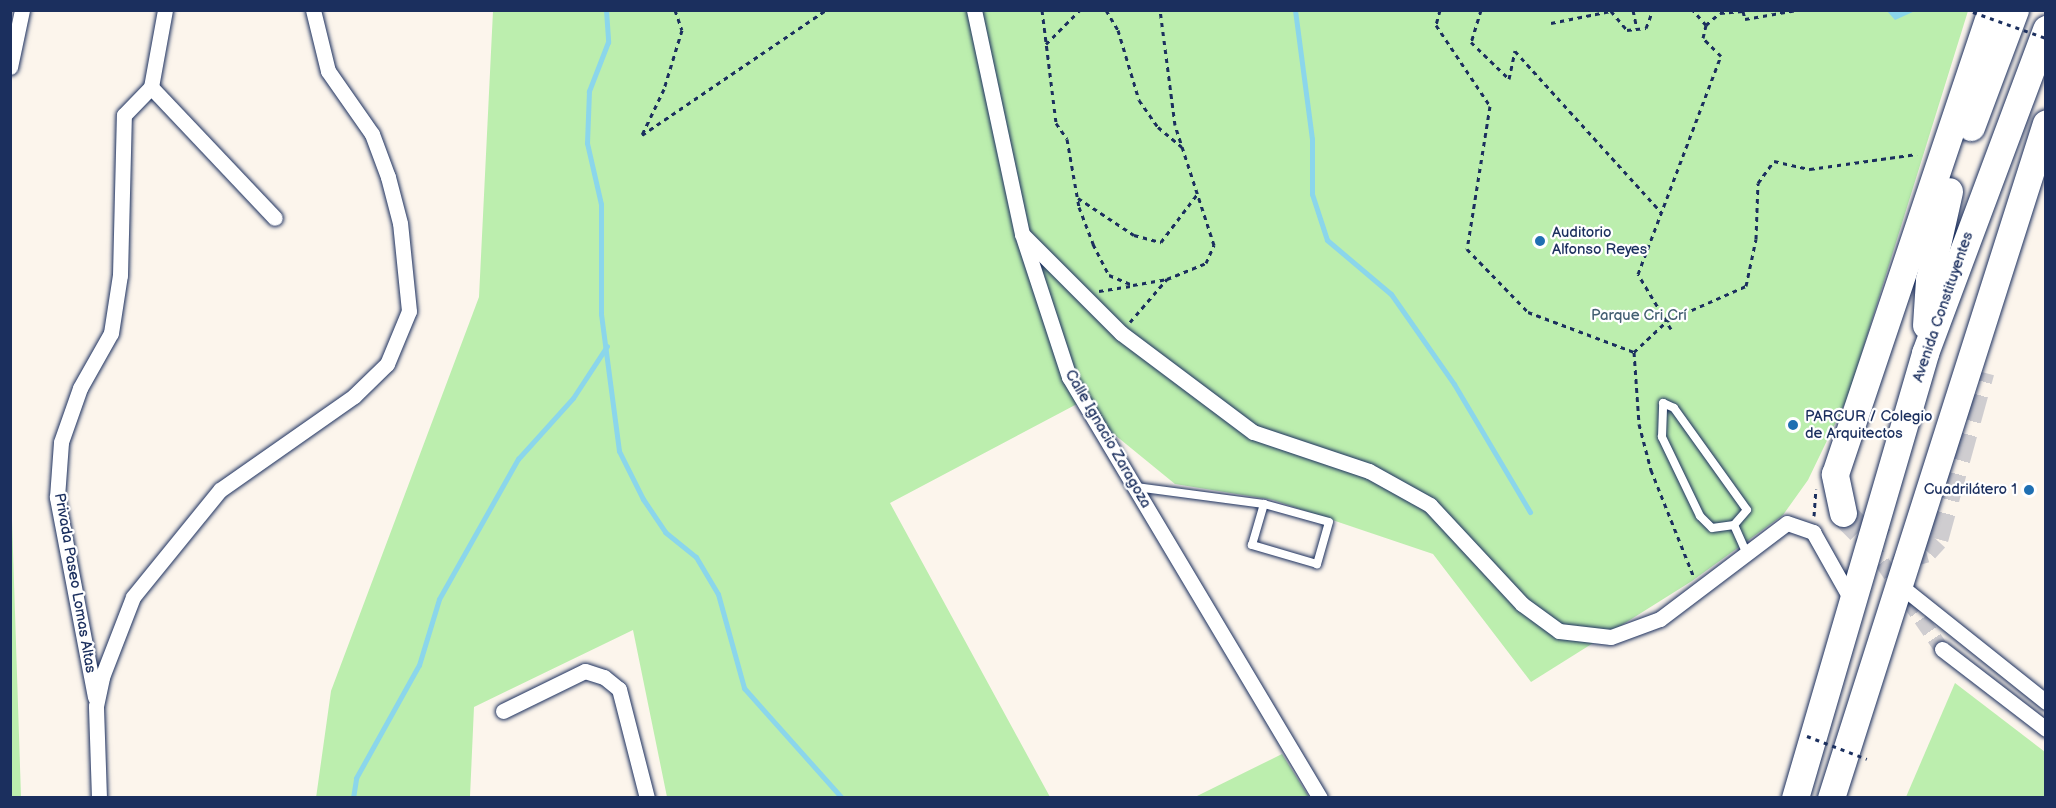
<!DOCTYPE html>
<meta charset="utf-8">
<style>
body{margin:0}
#map{position:relative;width:2056px;height:808px;overflow:hidden;background:#fcf5ec;font-family:"Balsamiq Sans",sans-serif}
div>[style]{position:absolute}
[style*='--x']{left:calc(var(--x)*1px);top:calc(var(--y)*1px);width:calc(var(--w)*1px);rotate:calc(var(--a)*1deg)}
.green>*{inset:0;background:#bceeae}
.water>*{inset:0;background:#8bd6eb}
.stream>*{height:5px;margin:-2.5px;padding:0 2.5px;transform-origin:2.5px;border-radius:2.5px;background:#8bd6eb}
.street-tunnel>*{height:15px;margin-top:-7.5px;transform-origin:0;background:repeating-linear-gradient(90deg,#cfcdd0 0 15px,transparent 0 23px)}
.highway-tunnel>*{height:27px;margin-top:-13.5px;transform-origin:0;background:repeating-linear-gradient(90deg,#cfcdd0 0 27px,transparent 0 41px)}
.path>*{height:3px;margin-top:-1.5px;transform-origin:0;background:repeating-linear-gradient(90deg,#1b2f5e 0 4.5px,transparent 0 9px)}
.roads{filter:drop-shadow(0 0 2px #1b2f5e) drop-shadow(0 0 2px #1b2f5e)}
.lane>*{height:8px;margin:-4px;padding:0 4px;transform-origin:4px;border-radius:4px;background:#fff}
.street>*{height:15px;margin:-7.5px;padding:0 7.5px;transform-origin:7.5px;border-radius:7.5px;background:#fff}
.highway>*{height:27px;margin:-13.5px;padding:0 13.5px;transform-origin:13.5px;border-radius:13.5px;background:#fff}
.path-bridge>*{height:3px;margin-top:-1.5px;transform-origin:0;background:repeating-linear-gradient(90deg,#1b2f5e 0 4.5px,transparent 0 9px)}
.dots>*{width:16px;height:16px;translate:-50% -50%;box-sizing:border-box;border:3px solid #fff;border-radius:50%}
span{translate:-50% -50%;white-space:nowrap;text-align:center;line-height:1.15;-webkit-text-stroke:4.5px #fff;paint-order:stroke}
.poi-label{font-size:15px;color:#1b2f5e}
.left{translate:0 -50%;text-align:left}
.right{translate:-100% -50%;text-align:right}
.street-label{font-size:15px;color:#1b2f5e}
.park-label{font-size:15px;color:#435f72}
.frame{position:absolute;inset:0;border:12px solid #1b2f5e;pointer-events:none}
</style>
<div id="map">
<div class="green">
<div style="clip-path:polygon(493px 11px,1968px 11px,1848px 397px,1808px 480px,1783px 515px,1692px 581px,1531px 682px,1433px 554px,1273px 500px,1175px 484px,1077px 404px,890px 503px,1050px 797px,667px 797px,633px 630px,474px 707px,470px 797px,316px 798px,331px 691px,479px 297px)"></div>
<div style="clip-path:polygon(11px 490px,21px 797px,21px 798px,10px 797px)"></div>
<div style="clip-path:polygon(1955px 683px,2045px 752px,2045px 797px,1906px 797px)"></div>
<div style="clip-path:polygon(1282px 754px,1309px 797px,1195px 797px)"></div>
</div>
<div class="water">
<div style="clip-path:polygon(1887px 11px,1915px 11px,1895px 20px)"></div>
</div>
<div class="stream">
<div style="--x:606;--y:10;--w:32;--a:86"></div>
<div style="--x:608;--y:42;--w:53;--a:111.2"></div>
<div style="--x:589;--y:91;--w:52;--a:92.2"></div>
<div style="--x:587;--y:143;--w:63;--a:77.1"></div>
<div style="--x:601;--y:204;--w:110;--a:90"></div>
<div style="--x:601;--y:314;--w:138;--a:82.5"></div>
<div style="--x:619;--y:451;--w:54;--a:63.4"></div>
<div style="--x:643;--y:499;--w:40;--a:56"></div>
<div style="--x:665;--y:532;--w:40;--a:39"></div>
<div style="--x:696;--y:557;--w:43;--a:59.3"></div>
<div style="--x:718;--y:594;--w:98;--a:74.5"></div>
<div style="--x:744;--y:688;--w:147;--a:48.3"></div>
<div style="--x:1295;--y:10;--w:130;--a:82.5"></div>
<div style="--x:1312;--y:139;--w:55;--a:90"></div>
<div style="--x:1312;--y:194;--w:48;--a:71.9"></div>
<div style="--x:1327;--y:240;--w:84;--a:40.2"></div>
<div style="--x:1391;--y:294;--w:110;--a:55"></div>
<div style="--x:1454;--y:384;--w:149;--a:59.3"></div>
<div style="--x:353;--y:798;--w:20;--a:-81"></div>
<div style="--x:356;--y:778;--w:129;--a:-60.9"></div>
<div style="--x:419;--y:665;--w:69;--a:-73.1"></div>
<div style="--x:439;--y:599;--w:161;--a:-60.6"></div>
<div style="--x:518;--y:459;--w:82;--a:-48"></div>
<div style="--x:573;--y:398;--w:62;--a:-56.8"></div>
</div>
<div class="street-tunnel">
<div style="--x:1869;--y:543;--w:129;--a:55.4"></div>
</div>
<div class="highway-tunnel">
<div style="--x:1843;--y:513;--w:24;--a:45"></div>
<div style="--x:1860;--y:530;--w:56;--a:24.3"></div>
<div style="--x:1911;--y:553;--w:15;--a:-16"></div>
<div style="--x:1925;--y:549;--w:15;--a:-48"></div>
<div style="--x:1935;--y:538;--w:173;--a:-74.6"></div>
</div>
<div class="path">
<div style="--x:675;--y:10;--w:21;--a:71"></div>
<div style="--x:682;--y:30;--w:62;--a:107"></div>
<div style="--x:664;--y:89;--w:51;--a:115.6"></div>
<div style="--x:642;--y:135;--w:222;--a:-34.2"></div>
<div style="--x:1042;--y:10;--w:114;--a:82.9"></div>
<div style="--x:1056;--y:123;--w:19;--a:55"></div>
<div style="--x:1067;--y:139;--w:69;--a:80"></div>
<div style="--x:1079;--y:207;--w:40;--a:69"></div>
<div style="--x:1093;--y:244;--w:35;--a:63"></div>
<div style="--x:1109;--y:275;--w:26;--a:23"></div>
<div style="--x:1133;--y:285;--w:35;--a:-10"></div>
<div style="--x:1106;--y:10;--w:23;--a:59"></div>
<div style="--x:1118;--y:30;--w:73;--a:73.3"></div>
<div style="--x:1139;--y:100;--w:33;--a:55"></div>
<div style="--x:1158;--y:127;--w:31;--a:40"></div>
<div style="--x:1440;--y:10;--w:16;--a:105"></div>
<div style="--x:1436;--y:25;--w:97;--a:56.3"></div>
<div style="--x:1490;--y:106;--w:145;--a:99.1"></div>
<div style="--x:1467;--y:249;--w:88;--a:45.9"></div>
<div style="--x:1528;--y:312;--w:113;--a:20.7"></div>
<div style="--x:1634;--y:352;--w:72;--a:86"></div>
<div style="--x:1639;--y:424;--w:48;--a:75.4"></div>
<div style="--x:1651;--y:470;--w:113;--a:68.2"></div>
<div style="--x:1481;--y:10;--w:34;--a:107"></div>
<div style="--x:1471;--y:42;--w:53;--a:44.2"></div>
<div style="--x:1509;--y:79;--w:29;--a:-78"></div>
<div style="--x:1633;--y:10;--w:19;--a:78"></div>
<div style="--x:1551;--y:23;--w:61;--a:-11.3"></div>
<div style="--x:1611;--y:11;--w:25;--a:50"></div>
<div style="--x:1627;--y:30;--w:19;--a:-6"></div>
<div style="--x:1646;--y:28;--w:19;--a:-69"></div>
<div style="--x:1706;--y:25;--w:18;--a:-41"></div>
<div style="--x:1720;--y:13;--w:23;--a:-5"></div>
<div style="--x:1743;--y:11;--w:8;--a:76"></div>
<div style="--x:1745;--y:19;--w:53;--a:-9.8"></div>
<div style="--x:1046;--y:44;--w:48;--a:-45"></div>
<div style="--x:1515;--y:51;--w:217;--a:47.8"></div>
<div style="--x:1078;--y:198;--w:67;--a:33.5"></div>
<div style="--x:1134;--y:235;--w:28;--a:15"></div>
<div style="--x:1161;--y:242;--w:61;--a:-52.9"></div>
<div style="--x:1099;--y:291;--w:32;--a:-9"></div>
<div style="--x:1130;--y:322;--w:57;--a:-49.3"></div>
<div style="--x:1167;--y:279;--w:42;--a:-22.3"></div>
<div style="--x:1206;--y:263;--w:20;--a:-66"></div>
<div style="--x:1214;--y:245;--w:126;--a:-108"></div>
<div style="--x:1175;--y:125;--w:116;--a:-97.4"></div>
<div style="--x:1671;--y:329;--w:64;--a:-121"></div>
<div style="--x:1638;--y:274;--w:233;--a:-69.2"></div>
<div style="--x:1721;--y:56;--w:25;--a:-135"></div>
<div style="--x:1703;--y:38;--w:13;--a:-77"></div>
<div style="--x:1706;--y:25;--w:20;--a:-131"></div>
<div style="--x:1634;--y:352;--w:45;--a:-43.2"></div>
<div style="--x:1667;--y:321;--w:86;--a:-23.9"></div>
<div style="--x:1746;--y:286;--w:48;--a:-78"></div>
<div style="--x:1756;--y:239;--w:56;--a:-88"></div>
<div style="--x:1758;--y:183;--w:27;--a:-54"></div>
<div style="--x:1774;--y:161;--w:37;--a:13"></div>
<div style="--x:1810;--y:169;--w:108;--a:-8"></div>
<div style="--x:1814;--y:516;--w:27;--a:-86"></div>
</div>
<div class="roads">
<div class="lane">
<div style="--x:1663;--y:403;--w:12;--a:24"></div>
<div style="--x:1674;--y:408;--w:125;--a:54.4"></div>
<div style="--x:1747;--y:510;--w:20;--a:131"></div>
<div style="--x:1734;--y:525;--w:22;--a:172"></div>
<div style="--x:1712;--y:528;--w:17;--a:-135"></div>
<div style="--x:1700;--y:516;--w:88;--a:-115.7"></div>
<div style="--x:1662;--y:437;--w:34;--a:-88"></div>
<div style="--x:1136;--y:487;--w:129;--a:7.6"></div>
<div style="--x:1264;--y:504;--w:67;--a:15.5"></div>
<div style="--x:1329;--y:522;--w:44;--a:105.9"></div>
<div style="--x:1317;--y:564;--w:68;--a:-163.7"></div>
<div style="--x:1252;--y:545;--w:43;--a:-73.7"></div>
<div style="--x:1734;--y:525;--w:32;--a:66"></div>
</div>
<div class="street">
<div style="--x:974;--y:10;--w:229;--a:77.9"></div>
<div style="--x:1022;--y:234;--w:151;--a:71.8"></div>
<div style="--x:1069;--y:377;--w:490;--a:59.2"></div>
<div style="--x:10;--y:67;--w:58;--a:-78.1"></div>
<div style="--x:151;--y:87;--w:180;--a:46.6"></div>
<div style="--x:1022;--y:234;--w:140;--a:45"></div>
<div style="--x:1121;--y:333;--w:165;--a:36.9"></div>
<div style="--x:1253;--y:432;--w:122;--a:18.6"></div>
<div style="--x:1369;--y:471;--w:70;--a:29.1"></div>
<div style="--x:1430;--y:505;--w:135;--a:47.1"></div>
<div style="--x:1522;--y:604;--w:46;--a:36.1"></div>
<div style="--x:1559;--y:631;--w:52;--a:6.6"></div>
<div style="--x:1611;--y:637;--w:52;--a:-20.2"></div>
<div style="--x:1660;--y:619;--w:159;--a:-37.1"></div>
<div style="--x:1787;--y:523;--w:28;--a:19"></div>
<div style="--x:1813;--y:532;--w:81;--a:60.6"></div>
<div style="--x:1897;--y:583;--w:191;--a:38.6"></div>
<div style="--x:1942;--y:649;--w:131;--a:37.6"></div>
<div style="--x:95;--y:697;--w:204;--a:-100.8"></div>
<div style="--x:57;--y:497;--w:55;--a:-85.8"></div>
<div style="--x:61;--y:442;--w:57;--a:-70.6"></div>
<div style="--x:80;--y:388;--w:63;--a:-60.6"></div>
<div style="--x:111;--y:333;--w:59;--a:-81.2"></div>
<div style="--x:120;--y:275;--w:160;--a:-88.6"></div>
<div style="--x:124;--y:115;--w:39;--a:-46"></div>
<div style="--x:151;--y:87;--w:78;--a:-79.7"></div>
<div style="--x:503;--y:711;--w:91;--a:-26"></div>
<div style="--x:585;--y:671;--w:20;--a:18"></div>
<div style="--x:604;--y:677;--w:19;--a:39"></div>
<div style="--x:619;--y:689;--w:113;--a:75.6"></div>
<div style="--x:99;--y:798;--w:92;--a:-91.9"></div>
<div style="--x:96;--y:706;--w:30;--a:-78"></div>
<div style="--x:102;--y:677;--w:86;--a:-68.8"></div>
<div style="--x:133;--y:597;--w:138;--a:-50.9"></div>
<div style="--x:220;--y:490;--w:164;--a:-35"></div>
<div style="--x:354;--y:396;--w:46;--a:-44.1"></div>
<div style="--x:387;--y:364;--w:57;--a:-67.5"></div>
<div style="--x:409;--y:311;--w:88;--a:-95.8"></div>
<div style="--x:400;--y:223;--w:48;--a:-104.6"></div>
<div style="--x:388;--y:177;--w:46;--a:-110.4"></div>
<div style="--x:372;--y:134;--w:77;--a:-124.9"></div>
<div style="--x:328;--y:71;--w:63;--a:-103.8"></div>
</div>
<div class="highway">
<div style="--x:1971;--y:127;--w:125;--a:-69.4"></div>
<div style="--x:1926;--y:325;--w:45;--a:-86.2"></div>
<div style="--x:1929;--y:280;--w:91;--a:-77.3"></div>
<div style="--x:1843;--y:513;--w:40;--a:-102"></div>
<div style="--x:1835;--y:474;--w:490;--a:-71.4"></div>
<div style="--x:1795;--y:798;--w:464;--a:-73.7"></div>
<div style="--x:1925;--y:353;--w:346;--a:-69.5"></div>
<div style="--x:1831;--y:798;--w:708;--a:-72.33"></div>
</div>
</div>
<div class="path-bridge">
<div style="--x:1973;--y:12;--w:77;--a:19.6"></div>
<div style="--x:1807;--y:736;--w:64;--a:21"></div>
</div>
<div class="dots">
<div style="left:1540px;top:241px;background:#1f6fb2"></div>
<div style="left:1793px;top:425px;background:#1f6fb2"></div>
<div style="left:2029px;top:490px;background:#1f6fb2"></div>
</div>
<div class="poi-label">
<span class="left" style="left:1552px;top:241px">Auditorio<br>Alfonso Reyes</span>
<span class="left" style="left:1805px;top:425px">PARCUR / Colegio<br>de Arquitectos</span>
<span class="right" style="left:2017px;top:490px">Cuadrilátero 1</span>
</div>
<div class="street-label">
<span style="left:1943px;top:307px;rotate:-71deg">Avenida Constituyentes</span>
<span style="left:1108px;top:439px;rotate:60deg">Calle Ignacio Zaragoza</span>
<span style="left:75px;top:583px;rotate:80deg">Privada Paseo Lomas Altas</span>
</div>
<div class="park-label">
<span style="left:1639px;top:316px">Parque Cri Crí</span>
</div>
<div class="frame"></div>
</div>
